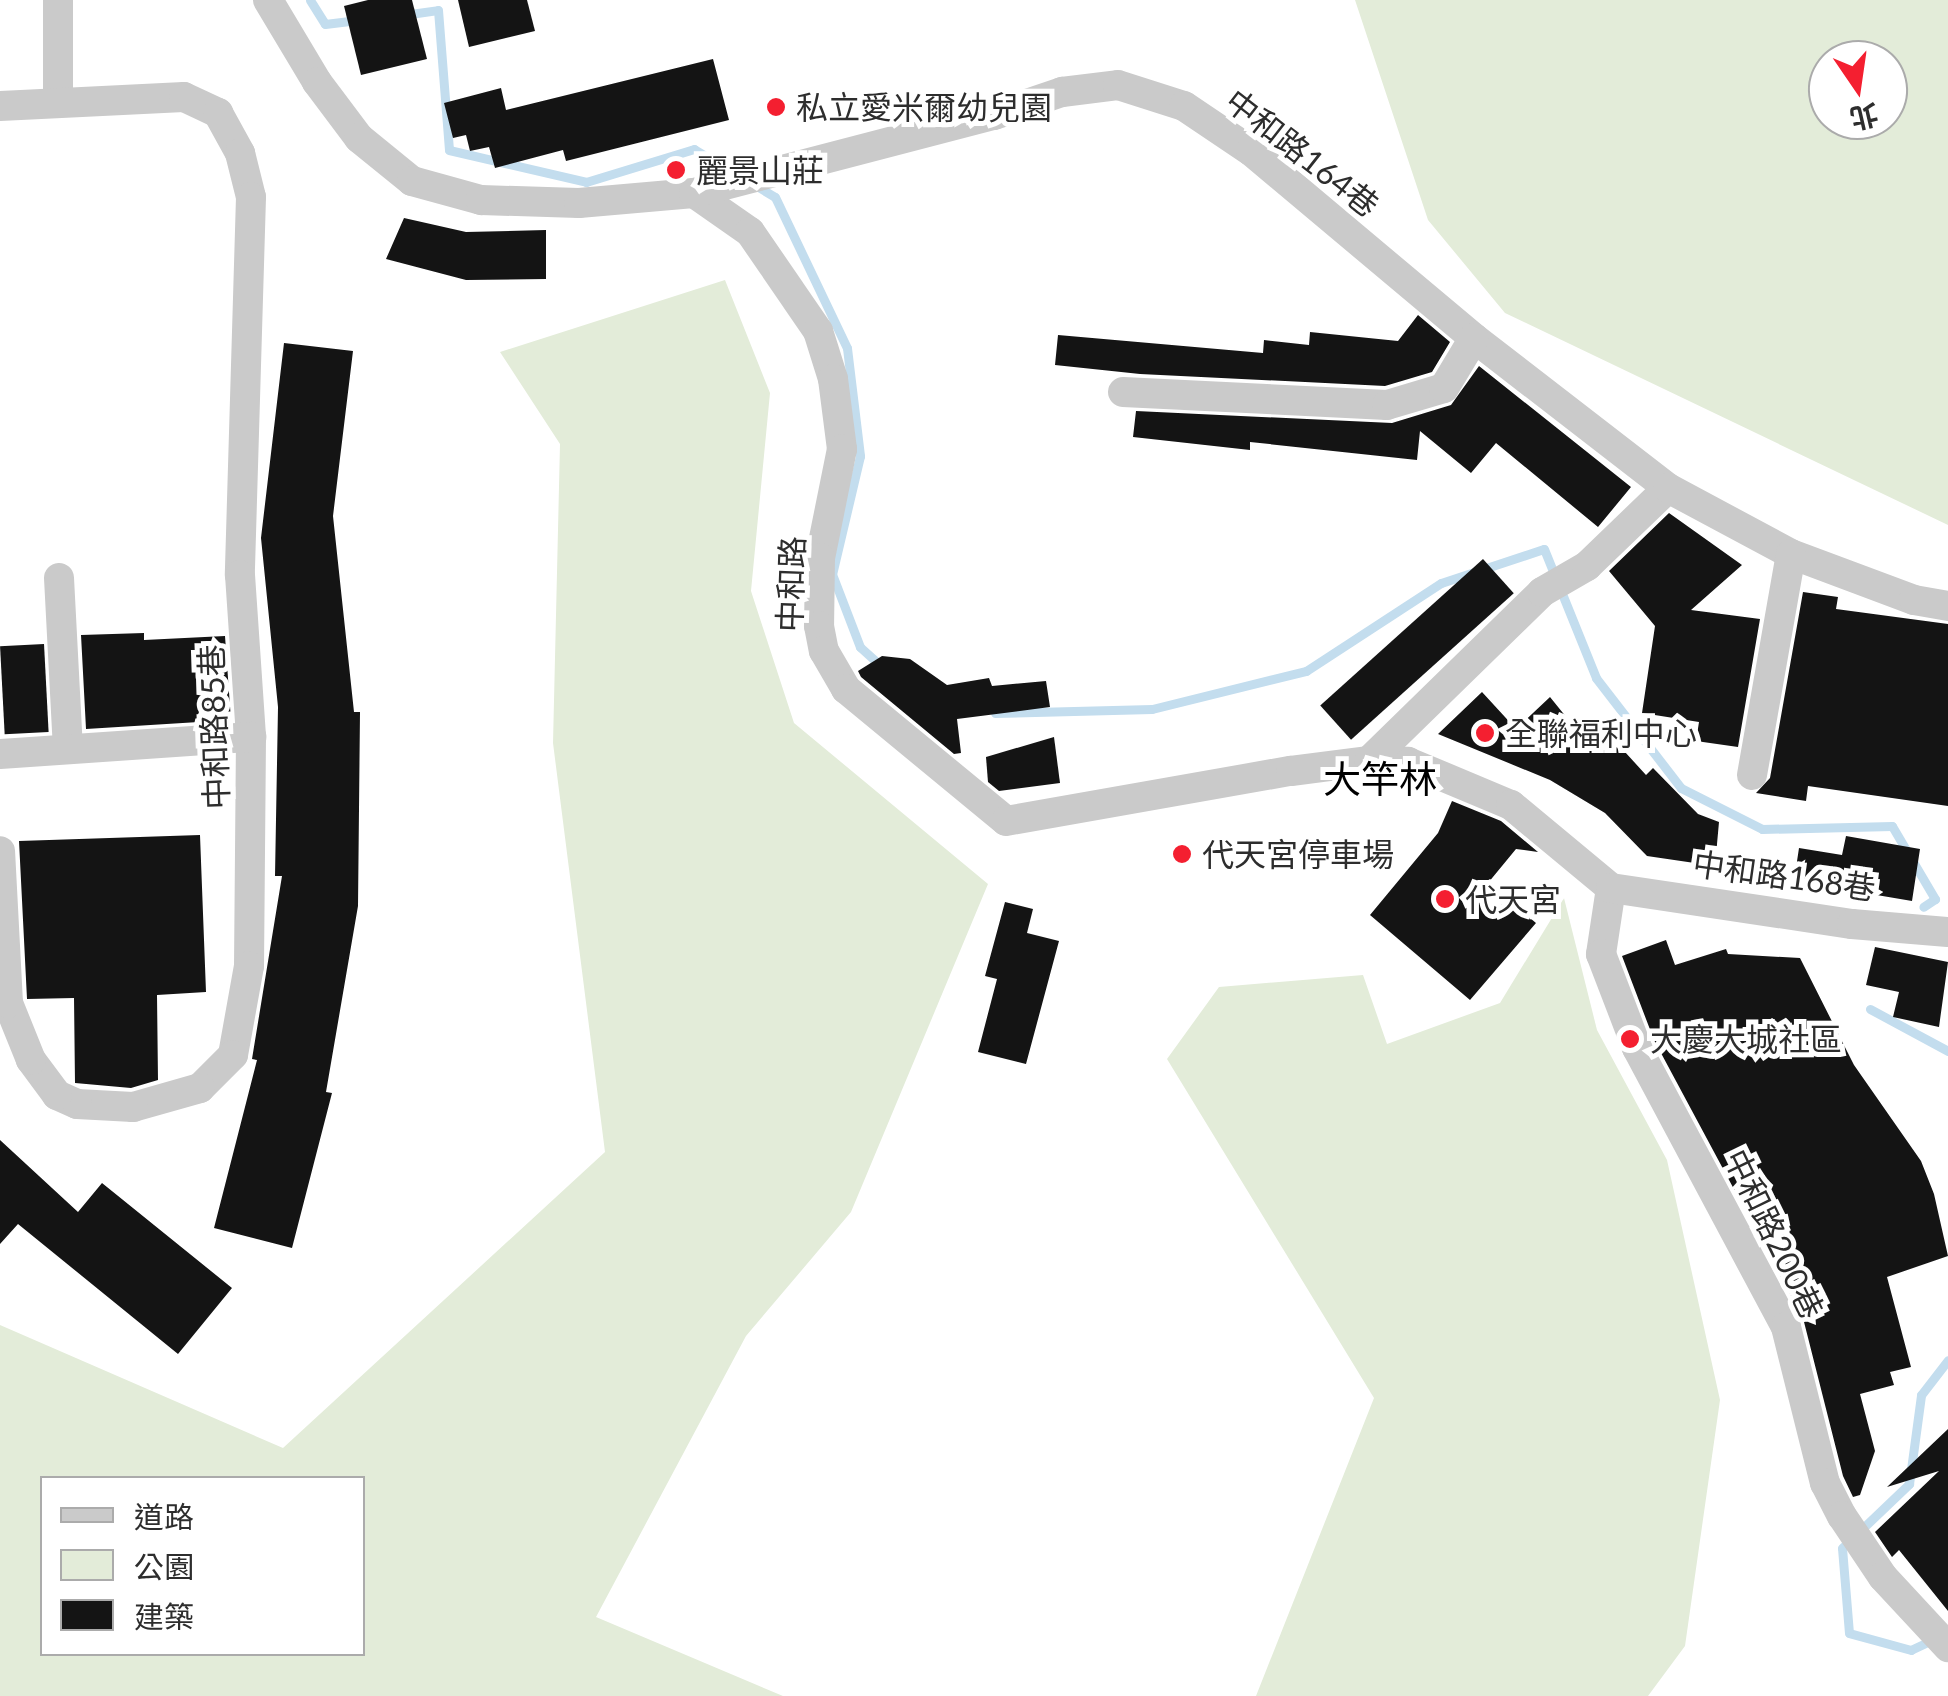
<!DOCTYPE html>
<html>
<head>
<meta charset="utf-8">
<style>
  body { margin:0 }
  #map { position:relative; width:1948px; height:1696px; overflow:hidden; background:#fff; font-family:Lato,"Noto Sans TC",sans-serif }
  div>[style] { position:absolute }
  .green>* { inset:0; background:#e3ecd9 }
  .stream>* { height:9px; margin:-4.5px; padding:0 4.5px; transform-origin:4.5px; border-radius:4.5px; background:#c3ddee }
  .building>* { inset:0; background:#141414; transform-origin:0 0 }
  .minor>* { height:30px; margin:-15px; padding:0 15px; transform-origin:15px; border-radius:15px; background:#cacaca }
  .dots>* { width:28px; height:28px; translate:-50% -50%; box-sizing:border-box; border:5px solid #fff; border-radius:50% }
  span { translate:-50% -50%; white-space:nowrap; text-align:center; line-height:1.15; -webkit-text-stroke:10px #fff; paint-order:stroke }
  .poi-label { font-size:32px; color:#2d2d2d }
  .left { translate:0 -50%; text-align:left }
  .street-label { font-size:32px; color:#2d2d2d }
  .quarter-label { font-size:38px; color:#000 }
  .legend { position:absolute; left:40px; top:1476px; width:325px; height:180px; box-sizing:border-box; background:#fff; border:2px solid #ababab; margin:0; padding:12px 18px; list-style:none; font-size:30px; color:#2d2d2d }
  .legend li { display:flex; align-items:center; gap:20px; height:50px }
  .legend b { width:50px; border:2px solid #ababab }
  .north { position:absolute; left:1808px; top:40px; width:100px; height:100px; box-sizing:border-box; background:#fff; border:2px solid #ababab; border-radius:50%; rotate:167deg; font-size:28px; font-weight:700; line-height:40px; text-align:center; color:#2d2d2d }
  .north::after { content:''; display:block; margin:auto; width:35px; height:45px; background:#f41f30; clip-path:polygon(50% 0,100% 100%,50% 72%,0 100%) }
</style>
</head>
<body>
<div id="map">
  <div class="green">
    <i style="clip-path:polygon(evenodd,1355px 0,1948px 0,1948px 525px,1505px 313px,1428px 220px,1355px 0,1888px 60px,1888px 120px,1828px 120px,1828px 60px,1888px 60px)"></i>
    <i style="clip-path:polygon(evenodd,725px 280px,770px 393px,751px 591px,794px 723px,988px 884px,851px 1212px,746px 1336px,596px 1617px,783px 1696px,0 1696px,0 1325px,283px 1448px,605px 1152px,553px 743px,560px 444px,500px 352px,725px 280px,362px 1478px,362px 1654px,42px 1654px,42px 1478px,362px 1478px)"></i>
    <i style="clip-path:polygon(1564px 898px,1597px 1030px,1667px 1160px,1720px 1400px,1685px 1646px,1648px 1696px,1256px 1696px,1374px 1398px,1167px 1059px,1219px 987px,1363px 975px,1387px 1044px,1500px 1003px)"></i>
  </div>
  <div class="stream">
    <i style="left:310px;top:0;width:28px;rotate:58deg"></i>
    <i style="left:325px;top:24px;width:33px;rotate:-7deg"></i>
    <i style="left:403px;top:15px;width:35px;rotate:-8deg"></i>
    <i style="left:438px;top:10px;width:140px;rotate:85.5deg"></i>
    <i style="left:449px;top:150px;width:141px;rotate:13.1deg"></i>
    <i style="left:586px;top:182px;width:113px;rotate:-17deg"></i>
    <i style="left:694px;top:149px;width:50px;rotate:31.2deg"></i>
    <i style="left:755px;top:185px;width:23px;rotate:31deg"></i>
    <i style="left:775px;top:197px;width:167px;rotate:64.5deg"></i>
    <i style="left:847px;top:348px;width:109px;rotate:83.1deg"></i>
    <i style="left:860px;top:456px;width:121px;rotate:103.3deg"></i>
    <i style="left:832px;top:574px;width:78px;rotate:69deg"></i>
    <i style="left:860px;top:647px;width:30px;rotate:42deg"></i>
    <i style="left:995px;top:713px;width:157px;rotate:-1.5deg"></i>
    <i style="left:1152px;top:709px;width:159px;rotate:-13.9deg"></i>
    <i style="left:1306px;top:671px;width:161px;rotate:-33.1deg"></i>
    <i style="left:1441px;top:583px;width:108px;rotate:-18.3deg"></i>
    <i style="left:1544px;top:549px;width:139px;rotate:68deg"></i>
    <i style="left:1596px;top:678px;width:139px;rotate:52.3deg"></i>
    <i style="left:1681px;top:788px;width:91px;rotate:26.8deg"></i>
    <i style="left:1762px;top:829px;width:130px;rotate:-1.3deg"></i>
    <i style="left:1892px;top:826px;width:85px;rotate:59.5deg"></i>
    <i style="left:1935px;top:899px;width:14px;rotate:146deg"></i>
    <i style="left:1870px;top:1009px;width:89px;rotate:28.3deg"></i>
    <i style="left:1932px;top:1640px;width:23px;rotate:155deg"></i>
    <i style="left:1911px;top:1650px;width:64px;rotate:-164.7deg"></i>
    <i style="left:1849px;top:1633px;width:85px;rotate:-94.7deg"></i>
    <i style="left:1842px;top:1548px;width:93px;rotate:-43.7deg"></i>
    <i style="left:1909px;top:1484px;width:90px;rotate:-82.3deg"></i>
    <i style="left:1921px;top:1395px;width:44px;rotate:-52.4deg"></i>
  </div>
  <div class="building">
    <i style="clip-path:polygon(368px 0,412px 0,427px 59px,361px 75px,344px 6px)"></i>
    <i style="clip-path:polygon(458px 0,527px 0,535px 31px,469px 47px)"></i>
    <i style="clip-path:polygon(713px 59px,729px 120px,566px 161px,563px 150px,495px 168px,489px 147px,470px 151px,466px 135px,453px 138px,444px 103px,501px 88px,506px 110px)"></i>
    <i style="clip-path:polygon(404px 218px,466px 232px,546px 230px,546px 279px,466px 280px,386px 259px)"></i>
    <i style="clip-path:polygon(1418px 315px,1450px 342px,1432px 372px,1385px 386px,1140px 374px,1055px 365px,1058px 335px,1263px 353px,1264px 340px,1309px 345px,1310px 332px,1398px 341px)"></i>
    <i style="clip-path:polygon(284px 343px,353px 351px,333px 516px,354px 712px,360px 712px,358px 906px,326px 1092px,332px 1093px,292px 1248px,214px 1228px,257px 1060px,252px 1059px,282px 876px,275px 876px,278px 707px,261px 538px)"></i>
    <i style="clip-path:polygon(1479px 366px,1631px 487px,1598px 527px,1496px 443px,1471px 473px,1420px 431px,1417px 460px,1250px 442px,1250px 450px,1133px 437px,1136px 411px,1392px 423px,1451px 405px)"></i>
    <i style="clip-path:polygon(1669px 513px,1742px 565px,1691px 610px,1760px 619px,1738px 747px,1696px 741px,1699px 722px,1642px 713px,1655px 626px,1609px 571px)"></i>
    <i style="left:1483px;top:559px;width:46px;height:219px;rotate:48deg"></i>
    <i style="clip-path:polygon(1803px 592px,1838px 597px,1836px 609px,1948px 624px,1948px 806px,1808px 786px,1806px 801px,1756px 793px,1770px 778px)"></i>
    <i style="clip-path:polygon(144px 633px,144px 640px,225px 636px,231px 720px,86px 729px,81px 635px)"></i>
    <i style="left:44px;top:644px;width:88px;height:44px;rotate:87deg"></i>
    <i style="clip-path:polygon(882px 656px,910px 659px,947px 685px,989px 678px,992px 686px,1046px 681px,1050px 707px,957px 719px,961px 753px,954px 754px,861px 677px,858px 671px)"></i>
    <i style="clip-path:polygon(1482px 692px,1516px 729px,1550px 697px,1588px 744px,1604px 729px,1646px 775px,1653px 768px,1698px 814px,1719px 822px,1715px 866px,1647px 856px,1605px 813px,1550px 780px,1438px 734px)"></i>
    <i style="clip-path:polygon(1054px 737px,1060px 783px,999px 791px,988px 782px,986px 757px)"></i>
    <i style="clip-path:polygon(1452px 801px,1501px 821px,1538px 852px,1516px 849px,1488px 883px,1536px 923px,1470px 1000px,1370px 915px,1438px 833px)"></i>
    <i style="clip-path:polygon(200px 835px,206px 992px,157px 995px,158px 1080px,131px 1088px,75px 1083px,74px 998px,27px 999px,19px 841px)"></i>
    <i style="clip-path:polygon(1846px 836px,1920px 849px,1912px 901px,1794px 881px,1799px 848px,1842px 855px)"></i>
    <i style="clip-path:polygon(1005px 902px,1033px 909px,1027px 933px,1059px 941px,1026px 1064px,978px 1052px,997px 979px,985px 976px)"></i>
    <i style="clip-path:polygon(1666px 940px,1675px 965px,1726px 949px,1728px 954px,1800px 958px,1854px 1065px,1921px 1161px,1934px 1194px,1948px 1256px,1887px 1277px,1911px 1367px,1890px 1372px,1894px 1385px,1860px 1394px,1875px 1451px,1860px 1495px,1853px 1497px,1843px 1476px,1803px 1318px,1654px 1040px,1622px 956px)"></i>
    <i style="clip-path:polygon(1875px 947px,1948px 962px,1939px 1027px,1893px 1017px,1899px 992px,1866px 985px)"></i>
    <i style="clip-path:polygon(0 1140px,78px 1212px,102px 1183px,232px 1288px,178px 1354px,18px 1224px,0 1244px)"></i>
    <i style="clip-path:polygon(1948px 1429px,1948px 1611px,1899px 1550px,1892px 1557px,1875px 1532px,1939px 1471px,1887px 1487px)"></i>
  </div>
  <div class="minor">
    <i style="left:58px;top:0;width:103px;rotate:90deg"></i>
    <i style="left:268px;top:0;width:96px;rotate:59.1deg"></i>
    <i style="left:317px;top:82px;width:70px;rotate:53.1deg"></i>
    <i style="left:359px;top:138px;width:68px;rotate:39.1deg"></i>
    <i style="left:412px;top:181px;width:72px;rotate:15.4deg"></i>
    <i style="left:481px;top:200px;width:98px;rotate:1.8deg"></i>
    <i style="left:579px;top:203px;width:115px;rotate:-5deg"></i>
    <i style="left:694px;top:193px;width:68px;rotate:34.9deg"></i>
    <i style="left:750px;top:232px;width:120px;rotate:55.5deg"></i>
    <i style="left:818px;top:331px;width:50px;rotate:72.6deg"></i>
    <i style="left:833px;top:379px;width:71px;rotate:82.7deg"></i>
    <i style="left:842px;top:449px;width:111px;rotate:101.4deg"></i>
    <i style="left:820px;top:558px;width:68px;rotate:90.8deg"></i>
    <i style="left:819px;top:626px;width:25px;rotate:79deg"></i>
    <i style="left:824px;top:651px;width:44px;rotate:59.9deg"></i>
    <i style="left:846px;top:689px;width:207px;rotate:39.5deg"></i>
    <i style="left:1006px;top:821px;width:289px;rotate:-10deg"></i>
    <i style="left:1291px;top:771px;width:79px;rotate:-7.3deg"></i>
    <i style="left:1369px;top:761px;width:39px;rotate:1deg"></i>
    <i style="left:1408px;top:762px;width:112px;rotate:22.7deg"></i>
    <i style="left:1511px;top:805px;width:130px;rotate:39.7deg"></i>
    <i style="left:0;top:106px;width:184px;rotate:-2.8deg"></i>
    <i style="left:184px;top:97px;width:38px;rotate:25deg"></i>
    <i style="left:218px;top:113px;width:46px;rotate:61.2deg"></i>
    <i style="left:240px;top:153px;width:45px;rotate:76deg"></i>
    <i style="left:251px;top:197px;width:378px;rotate:91.7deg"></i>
    <i style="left:240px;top:575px;width:162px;rotate:86.1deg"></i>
    <i style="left:251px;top:737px;width:229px;rotate:90.5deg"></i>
    <i style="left:249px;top:966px;width:90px;rotate:100.2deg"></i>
    <i style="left:233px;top:1055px;width:47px;rotate:135deg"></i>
    <i style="left:200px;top:1088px;width:70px;rotate:164.2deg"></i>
    <i style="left:133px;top:1107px;width:56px;rotate:-176.9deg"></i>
    <i style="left:77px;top:1104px;width:22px;rotate:-156deg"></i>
    <i style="left:57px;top:1095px;width:44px;rotate:-126.6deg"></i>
    <i style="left:31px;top:1060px;width:61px;rotate:-112deg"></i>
    <i style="left:8px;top:1003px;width:152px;rotate:-93deg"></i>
    <i style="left:694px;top:193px;width:310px;rotate:-14.6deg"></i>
    <i style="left:994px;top:115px;width:72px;rotate:-18.7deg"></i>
    <i style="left:1062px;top:92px;width:56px;rotate:-7.1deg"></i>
    <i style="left:1118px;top:85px;width:69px;rotate:17.7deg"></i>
    <i style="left:1184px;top:106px;width:81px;rotate:33.9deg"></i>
    <i style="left:1251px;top:151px;width:291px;rotate:40deg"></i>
    <i style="left:1474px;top:338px;width:245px;rotate:37.7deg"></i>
    <i style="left:1123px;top:392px;width:264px;rotate:2.8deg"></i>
    <i style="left:1387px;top:405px;width:59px;rotate:-16.6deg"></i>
    <i style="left:1444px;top:388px;width:58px;rotate:-59deg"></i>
    <i style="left:59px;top:578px;width:171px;rotate:87deg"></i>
    <i style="left:0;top:754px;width:252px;rotate:-3.9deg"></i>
    <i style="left:1369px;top:761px;width:242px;rotate:-44.3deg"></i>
    <i style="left:1542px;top:592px;width:52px;rotate:-30deg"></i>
    <i style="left:1587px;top:566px;width:112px;rotate:-43.9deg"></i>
    <i style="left:1668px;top:488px;width:140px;rotate:28.2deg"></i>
    <i style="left:1791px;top:554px;width:131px;rotate:20.5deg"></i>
    <i style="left:1914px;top:600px;width:35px;rotate:10deg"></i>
    <i style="left:1752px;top:775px;width:224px;rotate:-80deg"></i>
    <i style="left:1611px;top:888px;width:67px;rotate:98.6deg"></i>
    <i style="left:1601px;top:954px;width:101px;rotate:69deg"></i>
    <i style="left:1637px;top:1048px;width:316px;rotate:61.9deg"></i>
    <i style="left:1786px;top:1327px;width:161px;rotate:76deg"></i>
    <i style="left:1825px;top:1483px;width:37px;rotate:63deg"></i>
    <i style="left:1842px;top:1516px;width:73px;rotate:56.1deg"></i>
    <i style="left:1883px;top:1577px;width:96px;rotate:47.1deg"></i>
    <i style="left:1611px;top:888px;width:244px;rotate:8.5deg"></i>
    <i style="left:1852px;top:924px;width:96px;rotate:4.8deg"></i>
  </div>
  <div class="dots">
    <i style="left:776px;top:107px;background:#f41f30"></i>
    <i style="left:676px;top:170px;background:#f41f30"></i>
    <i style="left:1485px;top:733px;background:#f41f30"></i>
    <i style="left:1182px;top:854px;background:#f41f30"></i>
    <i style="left:1445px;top:899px;background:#f41f30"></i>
    <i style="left:1630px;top:1039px;background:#f41f30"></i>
  </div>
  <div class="poi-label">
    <span class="left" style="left:796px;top:107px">私立愛米爾幼兒園</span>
    <span class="left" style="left:696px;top:170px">麗景山莊</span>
    <span class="left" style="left:1505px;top:733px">全聯福利中心</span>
    <span class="left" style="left:1202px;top:854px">代天宮停車場</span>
    <span class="left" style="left:1465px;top:899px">代天宮</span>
    <span class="left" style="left:1650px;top:1039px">大慶大城社區</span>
  </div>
  <div class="street-label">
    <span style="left:1302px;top:153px;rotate:38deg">中和路164巷</span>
    <span style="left:791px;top:584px;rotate:-88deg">中和路</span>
    <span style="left:214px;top:727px;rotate:-92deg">中和路85巷</span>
    <span style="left:1784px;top:876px;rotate:8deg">中和路168巷</span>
    <span style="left:1774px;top:1234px;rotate:64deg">中和路200巷</span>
  </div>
  <div class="quarter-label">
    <span style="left:1380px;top:779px">大竿林</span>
  </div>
  <ul class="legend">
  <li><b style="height:12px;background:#cacaca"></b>道路</li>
  <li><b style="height:28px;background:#e3ecd9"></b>公園</li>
  <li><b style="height:28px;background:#141414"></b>建築</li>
  </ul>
  <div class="north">北</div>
</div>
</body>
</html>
